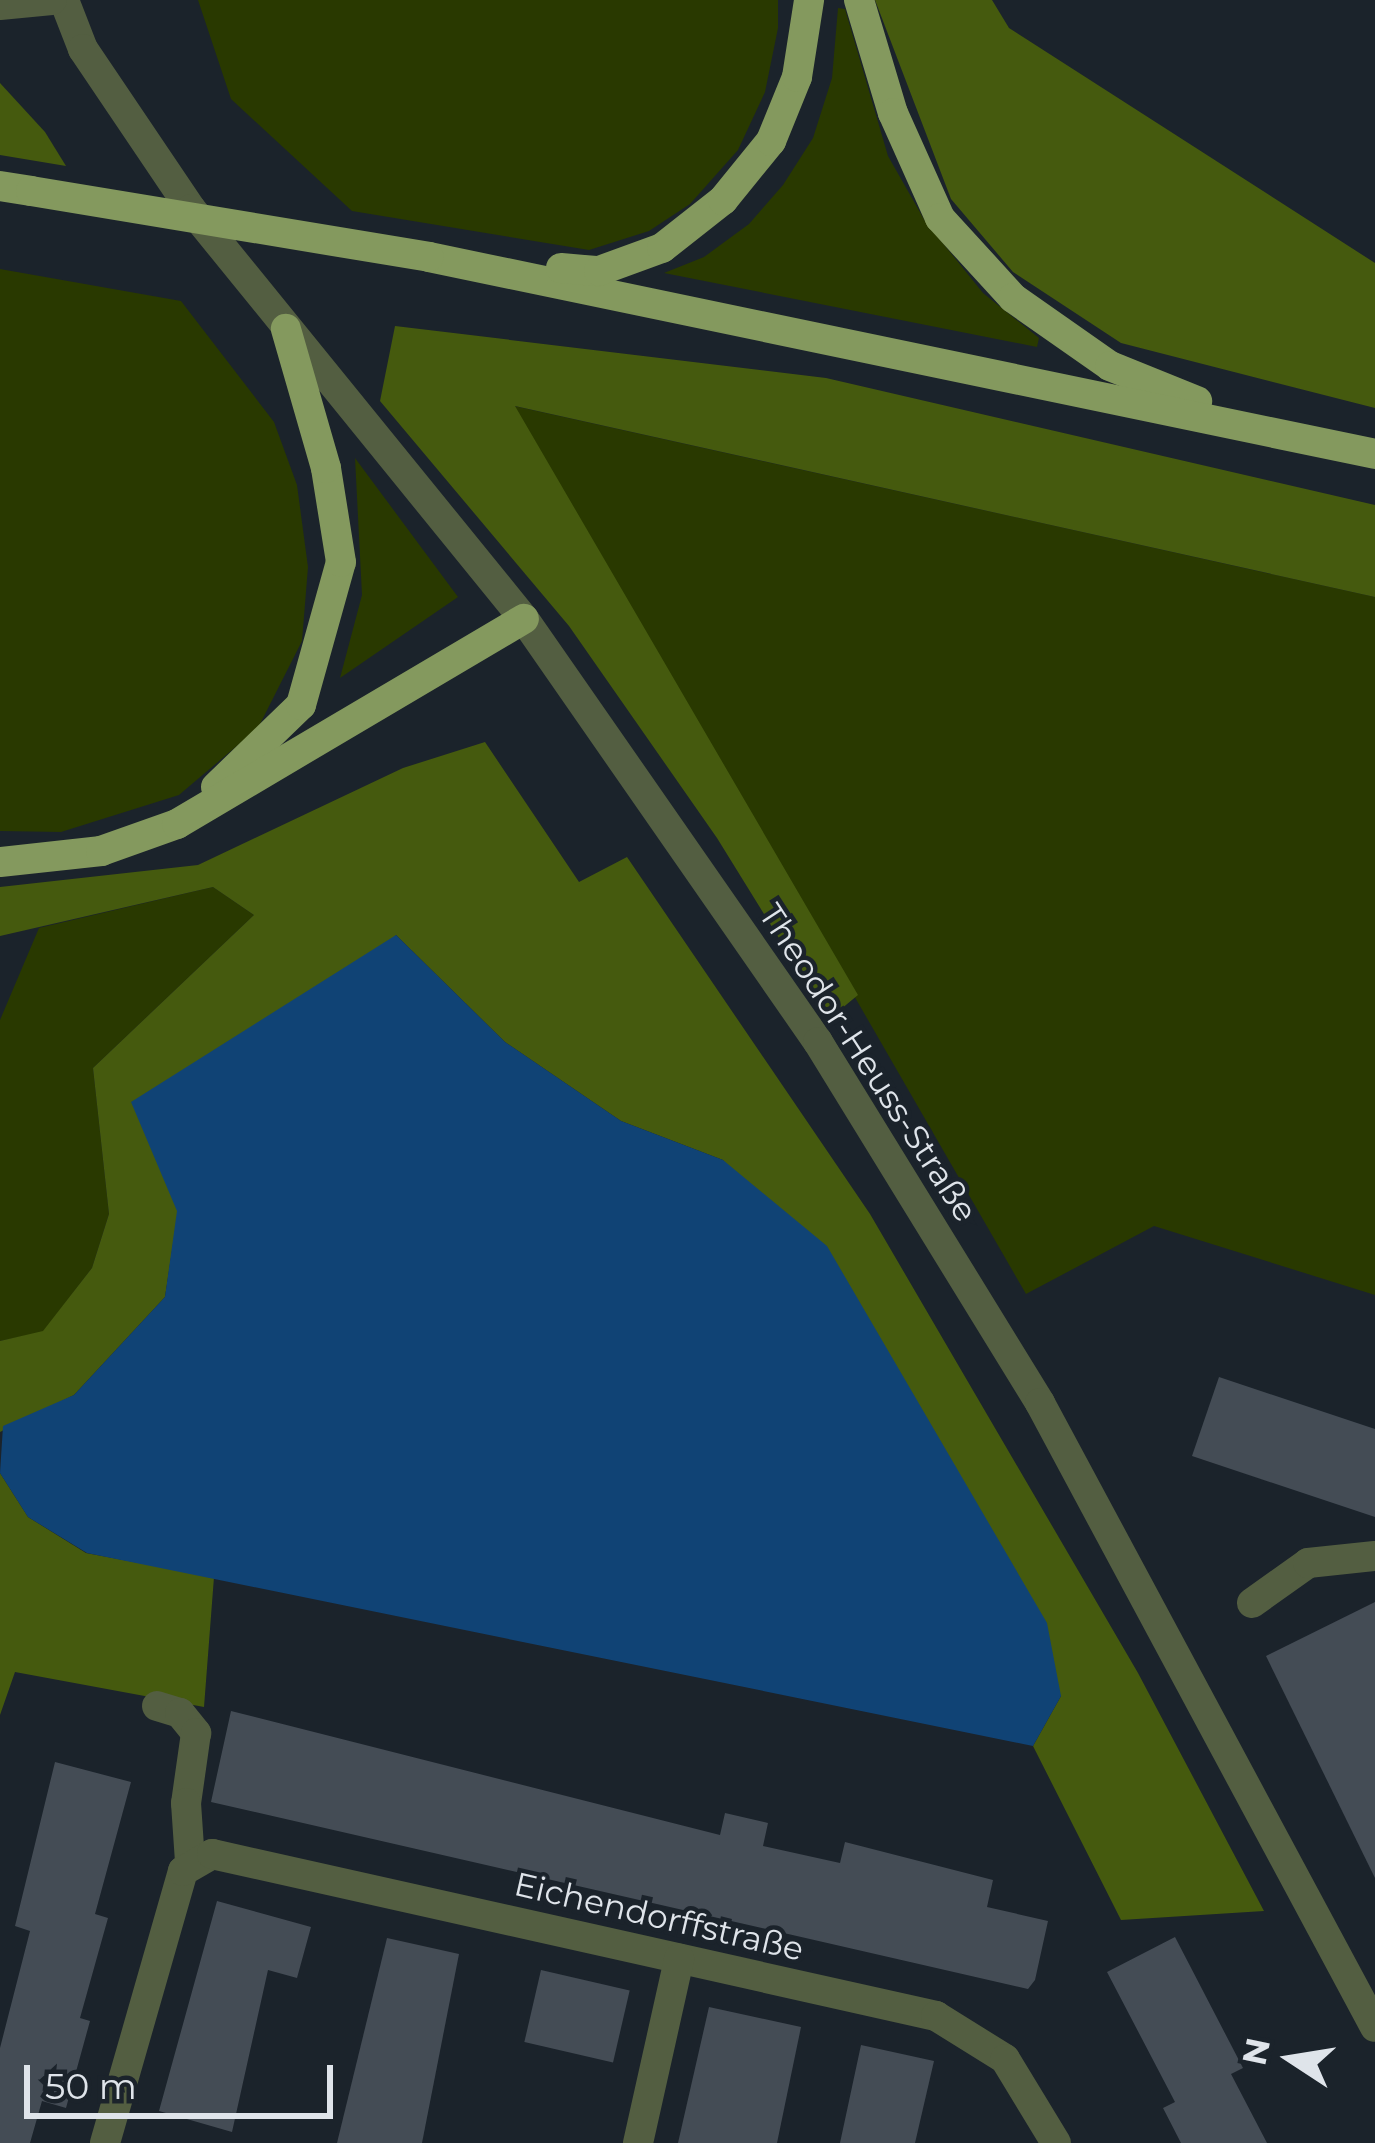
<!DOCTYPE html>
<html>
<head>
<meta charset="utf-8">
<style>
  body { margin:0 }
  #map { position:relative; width:1375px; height:2143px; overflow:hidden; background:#1b232b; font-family:Montserrat,sans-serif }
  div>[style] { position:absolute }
  .green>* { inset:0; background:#293900 }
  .forest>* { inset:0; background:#455a0e }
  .water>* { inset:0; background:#104375 }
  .building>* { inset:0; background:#444c55; transform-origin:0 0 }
  .minor>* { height:30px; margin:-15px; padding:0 15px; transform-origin:15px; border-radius:15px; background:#535e41 }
  .major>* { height:30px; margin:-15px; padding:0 15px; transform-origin:15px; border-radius:15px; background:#84995e }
  .major-bridge>* { height:30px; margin:-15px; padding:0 15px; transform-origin:15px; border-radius:15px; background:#84995e }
  span { translate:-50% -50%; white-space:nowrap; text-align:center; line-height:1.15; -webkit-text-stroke:9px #1b232b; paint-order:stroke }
  .street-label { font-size:33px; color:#dfe4ea }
  .north { position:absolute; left:1231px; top:1999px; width:120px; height:120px; -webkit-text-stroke:9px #1b232b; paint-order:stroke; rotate:282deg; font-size:33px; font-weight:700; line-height:48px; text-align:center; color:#dfe4ea }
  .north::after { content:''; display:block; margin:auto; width:42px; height:54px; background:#dfe4ea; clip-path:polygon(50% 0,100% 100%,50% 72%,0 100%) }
  .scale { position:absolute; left:24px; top:2065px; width:309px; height:54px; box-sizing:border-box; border:6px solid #dfe4ea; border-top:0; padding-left:15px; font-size:36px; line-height:42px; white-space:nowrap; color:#dfe4ea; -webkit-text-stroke:9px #1b232b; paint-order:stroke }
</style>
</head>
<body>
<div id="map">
  <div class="green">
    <i style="clip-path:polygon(198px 0,778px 0,778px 28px,765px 92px,738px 150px,690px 204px,649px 231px,589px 250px,352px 211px,231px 99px)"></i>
    <i style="clip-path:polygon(838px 8px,845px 9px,888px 156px,925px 221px,983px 293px,1039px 338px,1037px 347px,664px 273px,704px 257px,749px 224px,783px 185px,813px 138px,832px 78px)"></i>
    <i style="clip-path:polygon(0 269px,181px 301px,274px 422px,297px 485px,308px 567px,302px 641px,258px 728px,179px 795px,61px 832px,0 831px)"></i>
    <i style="clip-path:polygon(514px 406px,1375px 597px,1375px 1295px,1154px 1226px,1026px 1294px)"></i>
    <i style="clip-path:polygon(355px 458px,458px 597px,340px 678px,362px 595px)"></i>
    <i style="clip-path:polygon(213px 887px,254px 915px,93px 1068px,109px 1214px,92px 1268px,43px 1332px,0 1341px,0 1020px,39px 928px)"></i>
  </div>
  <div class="forest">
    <i style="clip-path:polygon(875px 0,992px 0,1009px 28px,1375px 263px,1375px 408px,1121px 343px,1013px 272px,951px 199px)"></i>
    <i style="clip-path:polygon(0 83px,45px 132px,66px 166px,0 155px)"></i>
    <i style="clip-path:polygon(395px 326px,826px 378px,1375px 505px,1375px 597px,515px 406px,858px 995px,829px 1019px,717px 838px,569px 626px,380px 401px)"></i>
    <i style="clip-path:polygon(485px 742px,579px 882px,627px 857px,870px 1214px,1138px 1673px,1264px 1911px,1121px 1920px,1033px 1746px,1061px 1696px,723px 1160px,621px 1121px,505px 1042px,396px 935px,178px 1211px,165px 1297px,74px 1395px,0 1432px,0 1341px,43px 1331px,92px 1268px,109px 1214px,93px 1068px,254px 915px,213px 887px,0 936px,0 887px,198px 865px,403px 768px)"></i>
    <i style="clip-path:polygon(0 1473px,28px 1517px,86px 1553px,214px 1577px,204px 1707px,15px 1672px,0 1715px)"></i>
  </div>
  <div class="water">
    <i style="clip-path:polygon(396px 935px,505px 1042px,621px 1121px,723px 1160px,827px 1246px,1047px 1623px,1061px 1696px,1033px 1746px,87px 1553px,28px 1517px,0 1473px,3px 1426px,74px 1395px,165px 1297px,177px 1211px,131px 1102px)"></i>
  </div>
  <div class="building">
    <i style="clip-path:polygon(1219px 1377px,1375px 1429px,1375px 1517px,1192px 1456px)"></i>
    <i style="clip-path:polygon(1375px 1602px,1375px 1878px,1266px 1656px)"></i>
    <i style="clip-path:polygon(231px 1711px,720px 1835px,725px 1813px,768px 1823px,763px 1846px,840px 1863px,845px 1842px,993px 1880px,987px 1907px,1048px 1921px,1035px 1980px,1028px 1989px,211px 1802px)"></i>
    <i style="clip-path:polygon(55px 1762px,131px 1782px,95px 1914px,108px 1918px,80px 2018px,90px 2021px,66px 2108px,42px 2101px,30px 2143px,0 2143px,0 2048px,30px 1931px,15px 1926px)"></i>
    <i style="clip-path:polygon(217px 1901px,311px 1927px,297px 1978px,268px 1970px,232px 2132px,159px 2111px)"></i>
    <i style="clip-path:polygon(1175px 1937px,1243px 2068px,1231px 2074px,1267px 2143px,1181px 2143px,1163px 2108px,1175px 2102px,1107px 1972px)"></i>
    <i style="clip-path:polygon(387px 1938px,459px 1954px,422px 2143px,337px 2143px)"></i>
    <i style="left:541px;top:1970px;width:91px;height:74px;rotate:13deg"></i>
    <i style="clip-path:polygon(709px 2007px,801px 2027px,777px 2143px,678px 2143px)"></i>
    <i style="clip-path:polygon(861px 2045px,934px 2061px,915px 2143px,840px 2143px)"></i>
  </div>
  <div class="minor">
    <i style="left:64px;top:0;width:53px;rotate:68.8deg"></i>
    <i style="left:83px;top:49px;width:193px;rotate:56deg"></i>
    <i style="left:191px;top:209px;width:528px;rotate:50.92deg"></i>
    <i style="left:524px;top:619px;width:515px;rotate:55.2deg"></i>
    <i style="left:818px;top:1042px;width:424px;rotate:58.4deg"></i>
    <i style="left:1040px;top:1403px;width:708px;rotate:61.77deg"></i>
    <i style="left:0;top:5px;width:52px;rotate:-5.5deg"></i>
    <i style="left:1252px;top:1603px;width:69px;rotate:-35.5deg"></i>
    <i style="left:1308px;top:1563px;width:67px;rotate:-6deg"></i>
    <i style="left:157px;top:1706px;width:24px;rotate:17deg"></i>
    <i style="left:180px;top:1713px;width:26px;rotate:51deg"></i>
    <i style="left:196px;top:1733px;width:71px;rotate:98.1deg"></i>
    <i style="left:186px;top:1803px;width:59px;rotate:86.1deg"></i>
    <i style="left:105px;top:2143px;width:283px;rotate:-74deg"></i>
    <i style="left:183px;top:1871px;width:34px;rotate:-30deg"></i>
    <i style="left:212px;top:1854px;width:742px;rotate:12.61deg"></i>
    <i style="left:936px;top:2016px;width:81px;rotate:31.9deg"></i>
    <i style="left:1005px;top:2059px;width:98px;rotate:58.7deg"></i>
    <i style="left:638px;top:2143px;width:189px;rotate:-77.4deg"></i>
  </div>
  <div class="major">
    <i style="left:859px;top:0;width:118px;rotate:73.3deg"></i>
    <i style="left:893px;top:113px;width:115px;rotate:65.9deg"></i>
    <i style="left:940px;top:218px;width:108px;rotate:47.6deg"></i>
    <i style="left:1013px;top:298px;width:118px;rotate:35deg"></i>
    <i style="left:1110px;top:366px;width:94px;rotate:21.9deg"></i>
    <i style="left:0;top:186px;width:31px;rotate:9deg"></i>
    <i style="left:429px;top:257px;width:966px;rotate:11.76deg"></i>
    <i style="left:561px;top:268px;width:38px;rotate:5deg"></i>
    <i style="left:599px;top:271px;width:67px;rotate:-20.1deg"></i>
    <i style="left:662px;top:248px;width:78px;rotate:-38.2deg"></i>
    <i style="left:723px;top:200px;width:76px;rotate:-50.9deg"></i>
    <i style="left:771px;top:141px;width:69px;rotate:-67.9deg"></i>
    <i style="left:797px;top:77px;width:78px;rotate:-81.1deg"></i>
    <i style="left:216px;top:787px;width:118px;rotate:-44deg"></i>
    <i style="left:301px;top:705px;width:148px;rotate:-74.4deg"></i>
    <i style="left:341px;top:562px;width:95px;rotate:-99.1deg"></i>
    <i style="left:326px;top:468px;width:145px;rotate:-106.1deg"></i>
    <i style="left:0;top:862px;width:102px;rotate:-6.2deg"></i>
    <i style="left:101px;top:851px;width:81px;rotate:-19.6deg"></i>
    <i style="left:177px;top:824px;width:403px;rotate:-30.6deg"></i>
  </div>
  <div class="major-bridge">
    <i style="left:31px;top:191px;width:403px;rotate:9.4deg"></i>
  </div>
  <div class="street-label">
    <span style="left:868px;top:1063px;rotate:57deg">Theodor-Heuss-Straße</span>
    <span style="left:659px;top:1917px;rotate:13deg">Eichendorffstraße</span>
  </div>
  <div class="north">N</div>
  <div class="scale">50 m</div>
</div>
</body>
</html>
